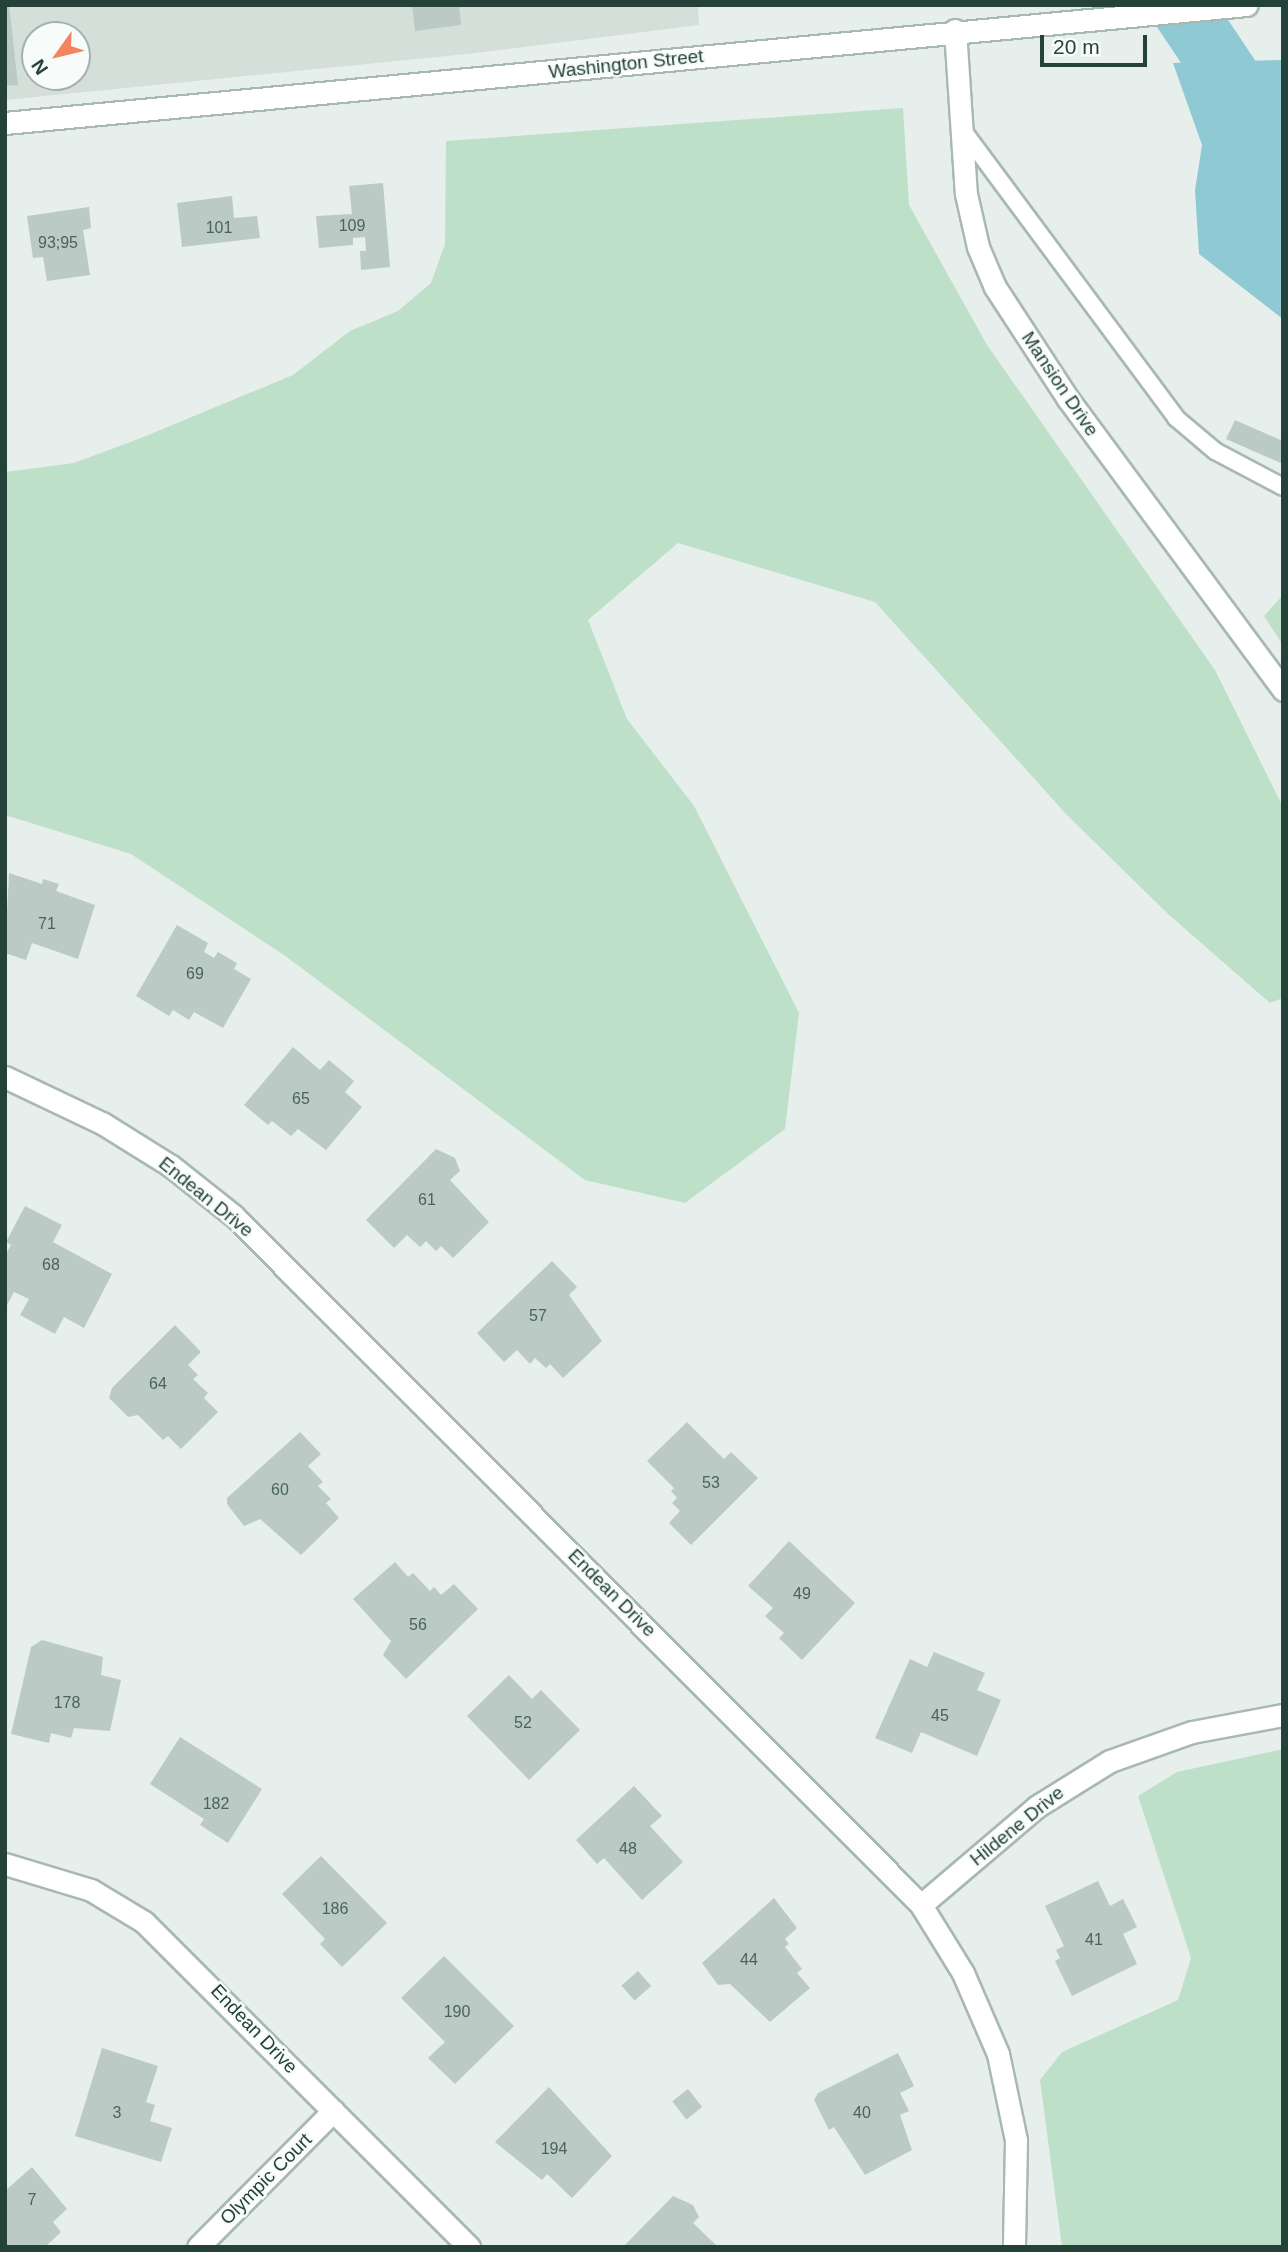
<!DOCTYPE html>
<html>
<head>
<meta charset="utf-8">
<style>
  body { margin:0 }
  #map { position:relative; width:1288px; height:2252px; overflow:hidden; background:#e6efeb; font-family:Arial,sans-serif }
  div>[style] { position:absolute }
  .built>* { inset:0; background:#d4dfda }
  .green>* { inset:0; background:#bfe0c8 }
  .water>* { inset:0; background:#8ec9d4 }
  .river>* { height:63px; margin:-31.5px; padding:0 31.5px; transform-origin:31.5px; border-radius:31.5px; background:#8ec9d4 }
  .building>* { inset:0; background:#bbcac4; transform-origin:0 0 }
  .roads { filter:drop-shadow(2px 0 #a8b8b2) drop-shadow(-2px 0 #a8b8b2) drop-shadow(0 2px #a8b8b2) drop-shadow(0 -2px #a8b8b2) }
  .lane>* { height:16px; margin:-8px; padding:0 8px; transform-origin:8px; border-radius:8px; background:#fff }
  .street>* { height:21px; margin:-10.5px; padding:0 10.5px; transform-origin:10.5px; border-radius:10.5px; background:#fff }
  .secondary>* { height:21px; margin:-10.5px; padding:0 10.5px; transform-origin:10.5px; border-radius:10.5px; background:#fff }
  span { translate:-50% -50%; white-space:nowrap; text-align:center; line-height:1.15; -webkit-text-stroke:5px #f7fbf9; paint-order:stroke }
  .number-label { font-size:16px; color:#4a645c }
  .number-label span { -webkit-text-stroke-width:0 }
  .street-label { font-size:19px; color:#24423a }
  .frame { position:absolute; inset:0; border:7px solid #24423a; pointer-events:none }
  .north { position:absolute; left:21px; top:21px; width:70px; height:70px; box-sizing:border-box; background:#f7fbf9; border:2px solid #a3b1ad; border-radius:50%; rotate:236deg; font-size:19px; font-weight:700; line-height:28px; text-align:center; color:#24423a }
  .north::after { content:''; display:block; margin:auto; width:24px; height:32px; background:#f4845f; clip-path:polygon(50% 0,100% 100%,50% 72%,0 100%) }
  .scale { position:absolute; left:1040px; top:35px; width:107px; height:32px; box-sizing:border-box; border:4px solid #24423a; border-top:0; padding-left:9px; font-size:21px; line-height:24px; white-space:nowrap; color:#24423a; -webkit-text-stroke:5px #f7fbf9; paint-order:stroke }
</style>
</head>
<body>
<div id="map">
  <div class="built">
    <i style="clip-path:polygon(evenodd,5px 5px,698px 5px,699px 25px,467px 54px,5px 100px,5px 5px,35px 35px,77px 35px,77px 77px,35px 77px,35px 35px)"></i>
  </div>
  <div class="green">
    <i style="clip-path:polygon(903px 108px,909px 205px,987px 345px,1215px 670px,1283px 807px,1283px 998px,1270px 1003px,1168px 914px,1067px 815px,875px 602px,678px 543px,588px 620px,627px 719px,694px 806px,799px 1013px,785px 1129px,685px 1203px,585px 1180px,284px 955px,131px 854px,5px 815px,5px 472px,74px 463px,141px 438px,293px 375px,350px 331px,398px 311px,431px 283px,445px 244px,446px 141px)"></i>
    <i style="clip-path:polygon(1283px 595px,1283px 645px,1264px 616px)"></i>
    <i style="clip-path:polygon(1283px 1749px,1283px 2247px,1062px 2247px,1040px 2080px,1062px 2052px,1178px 2000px,1191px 1958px,1138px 1796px,1177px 1772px)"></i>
  </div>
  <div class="water">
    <i style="clip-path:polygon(1283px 60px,1283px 319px,1199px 254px,1195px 190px,1202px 145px,1173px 63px)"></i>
  </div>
  <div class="river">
    <i style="left:1180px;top:5px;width:102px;rotate:56.2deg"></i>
    <i style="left:1237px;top:90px;width:61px;rotate:41deg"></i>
  </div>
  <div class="building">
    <i style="clip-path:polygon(5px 5px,9px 5px,18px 85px,5px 86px)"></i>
    <i style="clip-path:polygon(412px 5px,459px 5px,461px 25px,415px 31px)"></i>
    <i style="clip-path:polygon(383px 183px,390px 267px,361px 270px,360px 251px,366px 251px,365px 237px,353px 238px,353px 245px,319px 248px,316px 216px,352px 214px,349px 186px)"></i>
    <i style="clip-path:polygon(232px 196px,234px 218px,257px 216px,260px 238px,182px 247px,177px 203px)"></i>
    <i style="clip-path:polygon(89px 207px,91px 228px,83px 230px,90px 275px,47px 281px,43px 257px,33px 258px,27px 216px)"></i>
    <i style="clip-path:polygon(1235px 420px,1283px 441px,1283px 464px,1226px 439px)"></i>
    <i style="clip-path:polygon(9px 873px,42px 884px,43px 879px,59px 884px,56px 891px,95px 905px,78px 959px,32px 943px,26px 960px,5px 953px)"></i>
    <i style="clip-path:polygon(177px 925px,208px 943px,204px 952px,214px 958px,218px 952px,237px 963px,234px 969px,251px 979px,223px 1028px,194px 1012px,189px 1020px,173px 1010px,169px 1016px,136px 996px)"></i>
    <i style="clip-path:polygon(293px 1047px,320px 1070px,329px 1060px,354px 1081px,345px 1092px,362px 1107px,326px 1150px,298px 1129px,291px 1136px,272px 1121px,268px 1125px,244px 1105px)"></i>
    <i style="clip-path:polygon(436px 1149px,455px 1158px,460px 1171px,450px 1180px,489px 1222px,453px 1258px,441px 1246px,436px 1251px,426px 1241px,420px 1247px,407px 1235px,394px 1248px,366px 1220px)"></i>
    <i style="clip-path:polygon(25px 1206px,62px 1225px,53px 1242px,112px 1274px,84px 1328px,64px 1317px,55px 1334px,20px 1315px,29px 1299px,14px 1292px,5px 1309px,5px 1256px,11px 1245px,6px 1242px)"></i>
    <i style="clip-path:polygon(552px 1261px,577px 1287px,569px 1295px,602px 1341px,563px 1378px,550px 1364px,546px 1368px,535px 1358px,530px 1364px,517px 1350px,504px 1362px,477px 1333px)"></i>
    <i style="clip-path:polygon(175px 1325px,201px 1352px,188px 1365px,198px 1375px,193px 1379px,208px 1393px,204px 1398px,218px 1412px,181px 1449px,168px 1436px,163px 1440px,138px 1415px,128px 1417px,109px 1398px,112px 1388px)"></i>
    <i style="clip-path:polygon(687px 1422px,724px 1459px,731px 1452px,758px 1478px,691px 1545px,669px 1523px,680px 1511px,672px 1503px,677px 1498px,671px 1491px,674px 1488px,647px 1461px)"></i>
    <i style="clip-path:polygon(300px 1432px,321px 1454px,308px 1466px,323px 1482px,318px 1486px,331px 1499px,326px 1503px,339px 1518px,301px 1555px,260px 1519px,244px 1526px,227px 1504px,227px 1498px)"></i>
    <i style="clip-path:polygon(789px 1541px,855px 1603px,802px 1660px,779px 1638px,784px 1633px,765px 1616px,773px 1608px,748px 1586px)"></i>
    <i style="clip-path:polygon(395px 1562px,408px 1577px,413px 1573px,430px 1591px,434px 1587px,441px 1595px,454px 1584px,478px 1609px,406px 1679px,383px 1655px,391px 1641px,353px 1599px)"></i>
    <i style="clip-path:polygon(42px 1640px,103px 1657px,101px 1675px,121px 1680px,110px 1731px,74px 1728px,71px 1738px,51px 1733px,49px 1743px,11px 1734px,31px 1647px)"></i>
    <i style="clip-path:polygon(934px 1652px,985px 1673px,977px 1690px,1001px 1700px,977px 1756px,921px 1732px,912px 1753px,875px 1738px,910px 1659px,927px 1667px)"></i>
    <i style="clip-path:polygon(509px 1675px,532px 1699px,541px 1690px,580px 1730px,529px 1780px,467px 1716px)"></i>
    <i style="clip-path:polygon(180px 1737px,262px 1789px,228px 1843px,200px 1825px,204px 1819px,150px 1784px)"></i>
    <i style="clip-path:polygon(634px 1786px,662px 1816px,650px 1826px,683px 1862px,642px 1900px,604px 1858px,597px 1864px,576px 1840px)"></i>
    <i style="clip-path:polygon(321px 1856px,387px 1923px,342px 1967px,320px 1944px,325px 1939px,282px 1894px)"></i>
    <i style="clip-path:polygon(1098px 1881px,1110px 1906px,1123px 1899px,1137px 1927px,1123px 1934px,1137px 1964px,1072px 1996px,1055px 1961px,1060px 1958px,1056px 1950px,1064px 1946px,1045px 1906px)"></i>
    <i style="clip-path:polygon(774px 1898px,797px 1928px,785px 1939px,789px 1944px,785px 1947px,802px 1969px,797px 1973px,810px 1988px,770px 2022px,730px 1984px,718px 1985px,702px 1963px)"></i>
    <i style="clip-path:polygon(444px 1956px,514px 2026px,455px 2084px,428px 2058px,445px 2042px,401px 1998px)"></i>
    <i style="left:638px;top:1971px;width:20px;height:22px;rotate:49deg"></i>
    <i style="clip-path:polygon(102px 2048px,158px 2066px,146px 2102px,155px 2105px,150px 2121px,172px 2128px,161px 2162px,75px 2136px)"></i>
    <i style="clip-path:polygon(898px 2053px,914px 2086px,900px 2093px,909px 2111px,900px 2115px,912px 2150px,865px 2175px,834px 2127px,829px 2130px,814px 2100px,818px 2093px)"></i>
    <i style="clip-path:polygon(549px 2087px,612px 2156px,572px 2198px,547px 2174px,542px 2180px,495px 2142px)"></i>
    <i style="left:688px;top:2089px;width:23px;height:20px;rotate:52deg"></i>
    <i style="clip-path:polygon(32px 2167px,67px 2209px,53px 2222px,61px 2232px,45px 2247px,5px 2247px,5px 2191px)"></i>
    <i style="clip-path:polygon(673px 2196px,693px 2205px,699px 2217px,693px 2223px,718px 2247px,623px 2247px)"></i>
  </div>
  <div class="roads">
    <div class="lane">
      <i style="left:961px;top:128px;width:361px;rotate:53.4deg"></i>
      <i style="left:1176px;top:418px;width:51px;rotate:40.2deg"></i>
      <i style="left:1215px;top:451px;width:77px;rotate:27.9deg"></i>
    </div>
    <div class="street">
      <i style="left:955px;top:30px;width:164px;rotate:86.2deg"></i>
      <i style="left:966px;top:194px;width:54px;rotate:77.2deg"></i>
      <i style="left:978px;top:247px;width:43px;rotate:67deg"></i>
      <i style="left:995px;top:287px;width:134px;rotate:56.9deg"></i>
      <i style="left:1068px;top:399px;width:362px;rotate:53.5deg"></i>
      <i style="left:5px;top:1077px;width:107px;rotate:25.4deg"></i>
      <i style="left:102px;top:1123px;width:81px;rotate:31.9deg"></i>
      <i style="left:171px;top:1166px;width:80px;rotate:38.4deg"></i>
      <i style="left:234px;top:1216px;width:973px;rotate:45.08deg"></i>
      <i style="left:921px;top:1905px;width:80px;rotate:58.3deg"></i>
      <i style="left:963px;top:1973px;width:88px;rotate:66.6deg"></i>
      <i style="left:998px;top:2054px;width:88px;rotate:78.2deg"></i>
      <i style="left:1016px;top:2140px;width:107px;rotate:91.1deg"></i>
      <i style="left:5px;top:1864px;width:90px;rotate:16.8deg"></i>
      <i style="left:91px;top:1890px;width:62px;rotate:31.1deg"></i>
      <i style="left:144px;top:1922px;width:460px;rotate:45deg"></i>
      <i style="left:921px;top:1905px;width:151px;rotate:-40.4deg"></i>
      <i style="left:1036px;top:1807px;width:87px;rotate:-31.9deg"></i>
      <i style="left:1110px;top:1761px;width:87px;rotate:-19.5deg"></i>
      <i style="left:1192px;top:1732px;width:93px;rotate:-10.6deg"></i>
      <i style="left:198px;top:2247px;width:192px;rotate:-45.2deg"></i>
    </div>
    <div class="secondary">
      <i style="left:5px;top:123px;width:1247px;rotate:-5.43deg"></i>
    </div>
  </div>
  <div class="number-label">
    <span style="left:352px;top:226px">109</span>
    <span style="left:219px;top:228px">101</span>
    <span style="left:58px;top:243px">93;95</span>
    <span style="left:47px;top:924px">71</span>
    <span style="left:195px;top:974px">69</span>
    <span style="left:301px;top:1099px">65</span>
    <span style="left:427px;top:1200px">61</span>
    <span style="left:51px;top:1265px">68</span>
    <span style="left:538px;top:1316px">57</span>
    <span style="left:158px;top:1384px">64</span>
    <span style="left:711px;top:1483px">53</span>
    <span style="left:280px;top:1490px">60</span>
    <span style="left:802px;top:1594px">49</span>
    <span style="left:418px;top:1625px">56</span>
    <span style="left:67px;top:1703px">178</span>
    <span style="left:940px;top:1716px">45</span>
    <span style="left:523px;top:1723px">52</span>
    <span style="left:216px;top:1804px">182</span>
    <span style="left:628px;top:1849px">48</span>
    <span style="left:335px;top:1909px">186</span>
    <span style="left:1094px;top:1940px">41</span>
    <span style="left:749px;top:1960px">44</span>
    <span style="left:457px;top:2012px">190</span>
    <span style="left:117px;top:2113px">3</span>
    <span style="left:862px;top:2113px">40</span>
    <span style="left:554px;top:2149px">194</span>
    <span style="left:32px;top:2200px">7</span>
  </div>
  <div class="street-label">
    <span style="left:626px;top:64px;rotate:-6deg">Washington Street</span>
    <span style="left:1060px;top:384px;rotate:56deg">Mansion Drive</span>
    <span style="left:206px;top:1197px;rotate:39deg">Endean Drive</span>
    <span style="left:612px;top:1593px;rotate:45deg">Endean Drive</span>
    <span style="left:1017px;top:1826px;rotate:-39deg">Hildene Drive</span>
    <span style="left:254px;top:2029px;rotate:46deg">Endean Drive</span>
    <span style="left:266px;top:2179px;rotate:-45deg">Olympic Court</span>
  </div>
  <div class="frame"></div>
  <div class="north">N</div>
  <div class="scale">20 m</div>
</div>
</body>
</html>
